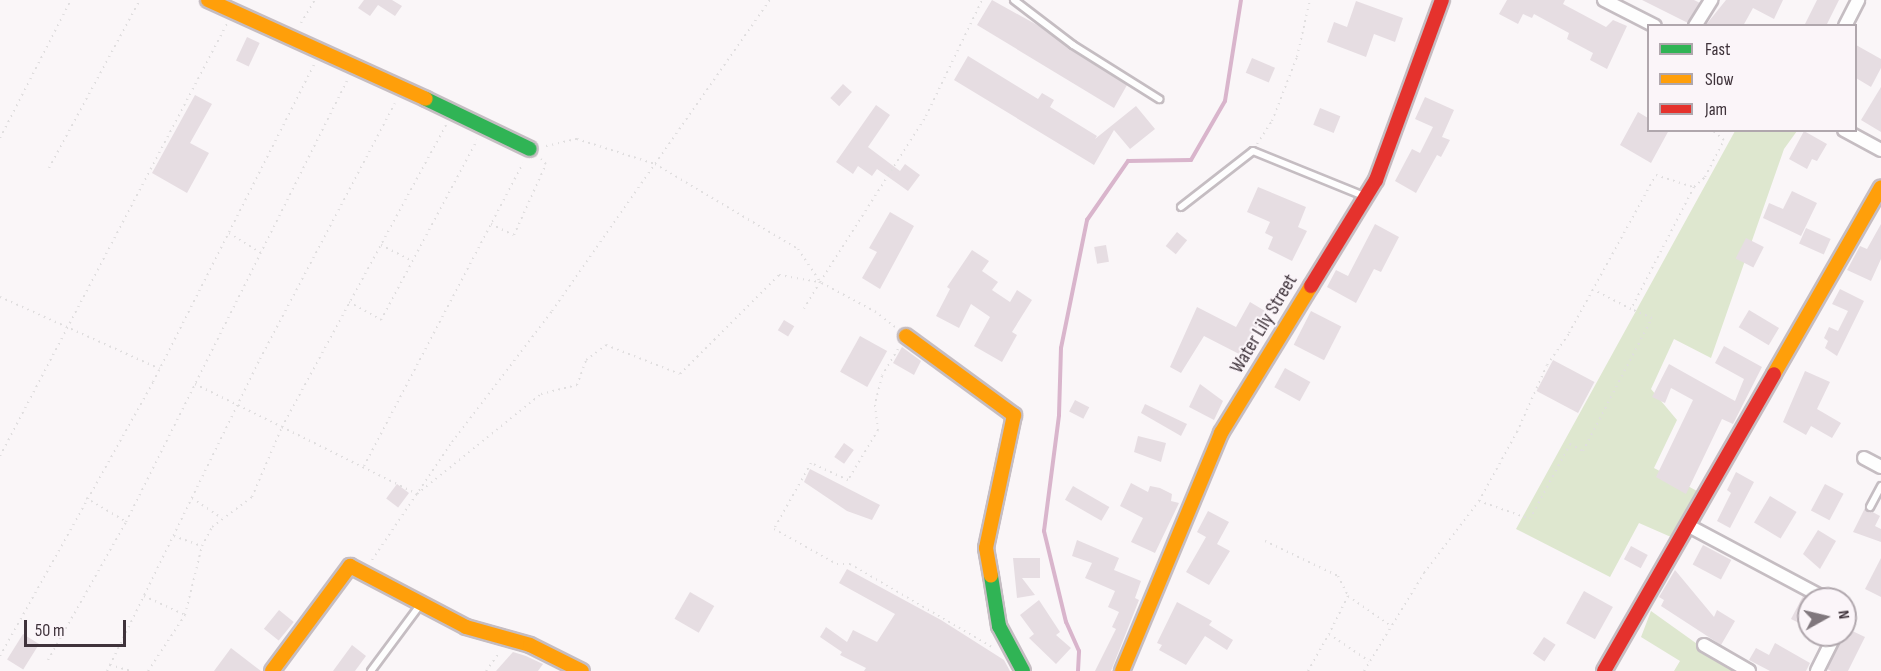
<!DOCTYPE html>
<html>
<head>
<meta charset="utf-8">
<style>
  body { margin:0 }
  #map { position:relative; width:1881px; height:671px; overflow:hidden; background:#faf6f8; font-family:"Sofia Sans Condensed",sans-serif }
  div>[style] { position:absolute }
  .green>* { inset:0; background:#dee7cf }
  .stream>* { height:4px; margin:-2px; padding:0 2px; transform-origin:2px; border-radius:2px; background:#d9b5cc }
  .building>* { inset:0; background:#e6dde2; transform-origin:0 0 }
  .path>* { height:2px; margin-top:-1px; transform-origin:0; background:repeating-linear-gradient(90deg,#e0dedf 0 1.5px,transparent 0 6px) }
  .roads { filter:drop-shadow(2px 0 #c5bdc2) drop-shadow(-2px 0 #c5bdc2) drop-shadow(0 2px #c5bdc2) drop-shadow(0 -2px #c5bdc2) }
  .lane>* { height:6px; margin:-3px; padding:0 3px; transform-origin:3px; border-radius:3px; background:#fefefe }
  .street>* { height:12px; margin:-6px; padding:0 6px; transform-origin:6px; border-radius:6px; background:#fefefe }
  .fast>* { height:14px; margin:-7px; padding:0 7px; transform-origin:7px; border-radius:7px; background:#30b455 }
  .slow>* { height:14px; margin:-7px; padding:0 7px; transform-origin:7px; border-radius:7px; background:#ff9f0a }
  .jam>* { height:14px; margin:-7px; padding:0 7px; transform-origin:7px; border-radius:7px; background:#e5322d }
  span { translate:-50% -50%; white-space:nowrap; text-align:center; line-height:1.15; -webkit-text-stroke:4.5px #fbf5f9; paint-order:stroke }
  .street-label { font-size:20px; color:#3f333b }
  .legend { position:absolute; left:1647px; top:24px; width:210px; height:108px; box-sizing:border-box; background:#fbf5f9; border:2px solid #b0a7ad; margin:0; padding:8px 10px; list-style:none; font-size:18px; color:#3f333b }
  .legend li { display:flex; align-items:center; gap:12px; height:30px }
  .legend b { width:30px; border:2px solid #b0a7ad }
  .north { position:absolute; left:1797px; top:587px; width:60px; height:60px; box-sizing:border-box; background:#fbf5f9; border:2px solid #b0a7ad; border-radius:50%; rotate:82deg; font-size:16px; font-weight:700; line-height:24px; text-align:center; color:#3f333b }
  .north::after { content:''; display:block; margin:auto; width:21px; height:27px; background:#80777d; clip-path:polygon(50% 0,100% 100%,50% 72%,0 100%) }
  .scale { position:absolute; left:24px; top:620px; width:102px; height:27px; box-sizing:border-box; border:3px solid #3f333b; border-top:0; padding-left:8px; font-size:18px; line-height:21px; white-space:nowrap; color:#3f333b; -webkit-text-stroke:4px #fbf5f9; paint-order:stroke }
</style>
</head>
<body>
<div id="map">
  <div class="green">
    <i style="clip-path:polygon(1735px 131px,1797px 131px,1784px 149px,1711px 358px,1674px 339px,1651px 389px,1677px 420px,1654px 468px,1697px 491px,1671px 537px,1639px 523px,1610px 577px,1516px 529px)"></i>
    <i style="clip-path:polygon(1651px 611px,1735px 671px,1674px 671px,1680px 661px,1641px 637px)"></i>
  </div>
  <div class="stream">
    <i style="left:1078px;top:671px;width:20px;rotate:-87deg"></i>
    <i style="left:1079px;top:651px;width:32px;rotate:-114deg"></i>
    <i style="left:1066px;top:622px;width:94px;rotate:-103.6deg"></i>
    <i style="left:1044px;top:531px;width:117px;rotate:-82.6deg"></i>
    <i style="left:1059px;top:415px;width:67px;rotate:-88.3deg"></i>
    <i style="left:1061px;top:348px;width:131px;rotate:-78.5deg"></i>
    <i style="left:1087px;top:220px;width:72px;rotate:-55.2deg"></i>
    <i style="left:1128px;top:161px;width:63px;rotate:-0.9deg"></i>
    <i style="left:1191px;top:160px;width:68px;rotate:-60deg"></i>
    <i style="left:1225px;top:101px;width:102px;rotate:-81deg"></i>
  </div>
  <div class="building">
    <i style="clip-path:polygon(364px 0,392px 0,402px 6px,395px 16px,378px 5px,370px 16px,358px 8px)"></i>
    <i style="clip-path:polygon(992px 0,1039px 26px,1127px 85px,1114px 108px,977px 25px)"></i>
    <i style="clip-path:polygon(1507px 0,1565px 0,1563px 4px,1606px 27px,1613px 20px,1627px 26px,1607px 69px,1590px 60px,1593px 53px,1567px 39px,1569px 33px,1534px 14px,1532px 18px,1523px 14px,1518px 24px,1499px 14px)"></i>
    <i style="clip-path:polygon(1642px 0,1694px 0,1700px 3px,1688px 23px)"></i>
    <i style="clip-path:polygon(1726px 0,1783px 0,1774px 19px,1753px 8px,1743px 26px,1705px 26px)"></i>
    <i style="clip-path:polygon(1817px 0,1839px 0,1826px 26px,1804px 26px)"></i>
    <i style="clip-path:polygon(1356px 1px,1403px 18px,1395px 42px,1374px 34px,1366px 57px,1327px 42px,1334px 22px,1347px 27px)"></i>
    <i style="left:247px;top:37px;width:14px;height:26px;rotate:25deg"></i>
    <i style="clip-path:polygon(1856px 45px,1881px 59px,1881px 68px,1871px 87px,1856px 78px)"></i>
    <i style="clip-path:polygon(968px 56px,1038px 99px,1042px 93px,1054px 100px,1050px 107px,1097px 136px,1095px 139px,1136px 106px,1155px 129px,1130px 149px,1114px 130px,1094px 165px,954px 80px)"></i>
    <i style="left:1252px;top:58px;width:25px;height:16px;rotate:23deg"></i>
    <i style="left:843px;top:84px;width:12px;height:19px;rotate:42deg"></i>
    <i style="clip-path:polygon(1881px 87px,1881px 132px,1861px 120px)"></i>
    <i style="clip-path:polygon(195px 95px,212px 104px,190px 143px,209px 153px,187px 193px,152px 173px)"></i>
    <i style="clip-path:polygon(1425px 97px,1454px 110px,1442px 137px,1450px 140px,1441px 157px,1437px 155px,1416px 193px,1395px 181px,1412px 149px,1420px 153px,1433px 127px,1415px 119px)"></i>
    <i style="clip-path:polygon(876px 105px,890px 115px,868px 147px,900px 171px,905px 164px,920px 175px,908px 191px,877px 169px,872px 176px,858px 166px,853px 174px,836px 162px)"></i>
    <i style="left:1320px;top:108px;width:22px;height:18px;rotate:22deg"></i>
    <i style="clip-path:polygon(1638px 112px,1648px 118px,1648px 130px,1669px 130px,1651px 163px,1620px 145px)"></i>
    <i style="clip-path:polygon(1804px 131px,1827px 144px,1817px 161px,1812px 159px,1807px 169px,1789px 159px)"></i>
    <i style="clip-path:polygon(1258px 187px,1306px 207px,1298px 227px,1307px 231px,1292px 261px,1268px 249px,1273px 237px,1265px 233px,1270px 222px,1247px 212px)"></i>
    <i style="clip-path:polygon(1792px 191px,1817px 203px,1801px 236px,1763px 218px,1769px 203px,1783px 209px)"></i>
    <i style="clip-path:polygon(890px 212px,914px 226px,880px 289px,862px 278px,877px 252px,869px 248px)"></i>
    <i style="clip-path:polygon(1375px 224px,1399px 237px,1381px 272px,1374px 269px,1356px 303px,1327px 287px,1336px 270px,1348px 276px)"></i>
    <i style="clip-path:polygon(1881px 224px,1881px 259px,1871px 281px,1847px 270px,1860px 246px,1867px 249px)"></i>
    <i style="left:1806px;top:228px;width:27px;height:17px;rotate:24deg"></i>
    <i style="left:1177px;top:232px;width:13px;height:18px;rotate:39deg"></i>
    <i style="left:1746px;top:238px;width:20px;height:23px;rotate:27deg"></i>
    <i style="left:1106px;top:245px;width:17px;height:12px;rotate:80deg"></i>
    <i style="clip-path:polygon(972px 250px,989px 261px,982px 271px,998px 282px,992px 290px,1010px 302px,1017px 290px,1032px 300px,1012px 332px,1017px 335px,1002px 362px,974px 346px,990px 317px,971px 304px,959px 328px,936px 316px,950px 289px,947px 287px)"></i>
    <i style="clip-path:polygon(1840px 289px,1864px 301px,1837px 356px,1825px 348px,1828px 341px,1824px 338px,1829px 327px,1838px 331px,1848px 311px,1832px 304px)"></i>
    <i style="clip-path:polygon(1250px 302px,1265px 311px,1243px 356px,1204px 336px,1181px 373px,1170px 367px,1197px 307px,1236px 327px)"></i>
    <i style="left:1749px;top:310px;width:35px;height:20px;rotate:31deg"></i>
    <i style="left:1311px;top:311px;width:34px;height:38px;rotate:27deg"></i>
    <i style="left:784px;top:320px;width:12px;height:12px;rotate:31deg"></i>
    <i style="left:860px;top:336px;width:31px;height:41px;rotate:29deg"></i>
    <i style="clip-path:polygon(1724px 346px,1762px 367px,1733px 424px,1722px 419px,1686px 494px,1656px 477px,1693px 400px,1671px 388px,1665px 403px,1652px 397px,1669px 364px,1735px 401px,1744px 379px,1715px 363px)"></i>
    <i style="clip-path:polygon(902px 347px,921px 361px,914px 375px,893px 363px)"></i>
    <i style="left:1553px;top:360px;width:47px;height:35px;rotate:28deg"></i>
    <i style="left:1285px;top:368px;width:29px;height:22px;rotate:29deg"></i>
    <i style="clip-path:polygon(1805px 371px,1830px 382px,1817px 409px,1841px 423px,1832px 438px,1811px 426px,1806px 435px,1783px 422px)"></i>
    <i style="clip-path:polygon(1200px 384px,1223px 401px,1214px 420px,1189px 407px)"></i>
    <i style="left:1075px;top:400px;width:16px;height:13px;rotate:27deg"></i>
    <i style="clip-path:polygon(1145px 404px,1187px 424px,1181px 436px,1141px 413px)"></i>
    <i style="clip-path:polygon(1138px 436px,1166px 443px,1161px 462px,1134px 452px)"></i>
    <i style="left:844px;top:443px;width:12px;height:17px;rotate:35deg"></i>
    <i style="clip-path:polygon(810px 469px,880px 505px,872px 520px,847px 511px,804px 482px)"></i>
    <i style="clip-path:polygon(1736px 472px,1754px 482px,1730px 528px,1717px 521px,1731px 493px,1727px 490px)"></i>
    <i style="clip-path:polygon(1131px 483px,1148px 492px,1150px 486px,1160px 488px,1172px 494px,1171px 501px,1179px 503px,1155px 553px,1131px 542px,1143px 518px,1120px 506px)"></i>
    <i style="left:397px;top:484px;width:15px;height:18px;rotate:37deg"></i>
    <i style="left:1825px;top:484px;width:21px;height:30px;rotate:28deg"></i>
    <i style="left:1073px;top:486px;width:42px;height:16px;rotate:30deg"></i>
    <i style="left:1770px;top:496px;width:31px;height:31px;rotate:31deg"></i>
    <i style="clip-path:polygon(1865px 508px,1880px 516px,1875px 526px,1881px 529px,1881px 542px,1853px 532px)"></i>
    <i style="clip-path:polygon(1208px 511px,1229px 522px,1217px 544px,1230px 551px,1209px 585px,1186px 572px,1206px 537px,1197px 532px)"></i>
    <i style="clip-path:polygon(1818px 530px,1836px 541px,1820px 569px,1803px 554px)"></i>
    <i style="clip-path:polygon(1077px 540px,1119px 558px,1114px 570px,1141px 581px,1135px 598px,1139px 600px,1111px 671px,1095px 671px,1116px 629px,1112px 627px,1119px 612px,1108px 607px,1115px 591px,1085px 578px,1092px 563px,1072px 556px)"></i>
    <i style="left:1703px;top:545px;width:32px;height:22px;rotate:28deg"></i>
    <i style="left:1631px;top:546px;width:19px;height:15px;rotate:28deg"></i>
    <i style="clip-path:polygon(1013px 558px,1040px 558px,1040px 578px,1022px 578px,1035px 595px,1017px 598px)"></i>
    <i style="clip-path:polygon(1881px 558px,1881px 597px,1865px 589px)"></i>
    <i style="clip-path:polygon(847px 569px,941px 620px,1004px 660px,1010px 671px,864px 671px,866px 668px,840px 655px,842px 652px,820px 637px,826px 627px,847px 642px,853px 630px,877px 642px,895px 614px,839px 583px)"></i>
    <i style="clip-path:polygon(1675px 570px,1714px 617px,1717px 610px,1735px 621px,1721px 645px,1661px 606px,1664px 600px,1659px 597px)"></i>
    <i style="left:1584px;top:591px;width:33px;height:37px;rotate:29deg"></i>
    <i style="left:690px;top:592px;width:28px;height:31px;rotate:30deg"></i>
    <i style="clip-path:polygon(1803px 596px,1809px 599px,1809px 628px,1791px 619px)"></i>
    <i style="clip-path:polygon(1039px 600px,1060px 632px,1056px 635px,1071px 648px,1056px 664px,1029px 638px,1034px 634px,1020px 615px)"></i>
    <i style="clip-path:polygon(1177px 602px,1212px 621px,1209px 625px,1233px 640px,1227px 650px,1205px 636px,1186px 665px,1159px 650px,1162px 645px,1157px 643px)"></i>
    <i style="left:279px;top:610px;width:19px;height:24px;rotate:39deg"></i>
    <i style="clip-path:polygon(1846px 628px,1865px 637px,1848px 671px,1831px 671px,1827px 669px)"></i>
    <i style="left:23px;top:634px;width:19px;height:30px;rotate:32deg"></i>
    <i style="left:1544px;top:637px;width:14px;height:20px;rotate:34deg"></i>
    <i style="clip-path:polygon(1775px 643px,1810px 663px,1806px 671px,1770px 671px,1749px 660px,1756px 648px,1769px 655px)"></i>
    <i style="clip-path:polygon(352px 645px,366px 656px,355px 671px,333px 671px)"></i>
    <i style="clip-path:polygon(231px 648px,261px 671px,214px 671px)"></i>
    <i style="clip-path:polygon(513px 652px,526px 656px,543px 664px,538px 671px,496px 671px)"></i>
  </div>
  <div class="path">
    <i style="left:301px;top:23px;width:27px;rotate:-59deg"></i>
    <i style="left:0;top:138px;width:155px;rotate:-62.8deg"></i>
    <i style="left:1257px;top:144px;width:27px;rotate:-57deg"></i>
    <i style="left:1272px;top:121px;width:69px;rotate:-68.7deg"></i>
    <i style="left:1297px;top:57px;width:58px;rotate:-77.2deg"></i>
    <i style="left:546px;top:146px;width:32px;rotate:-13deg"></i>
    <i style="left:577px;top:139px;width:82px;rotate:17.8deg"></i>
    <i style="left:655px;top:164px;width:166px;rotate:30.7deg"></i>
    <i style="left:798px;top:249px;width:40px;rotate:56deg"></i>
    <i style="left:820px;top:282px;width:31px;rotate:121deg"></i>
    <i style="left:49px;top:168px;width:191px;rotate:-61.6deg"></i>
    <i style="left:1694px;top:187px;width:15px;rotate:-42deg"></i>
    <i style="left:1705px;top:177px;width:42px;rotate:-62.8deg"></i>
    <i style="left:1724px;top:140px;width:16px;rotate:-140deg"></i>
    <i style="left:491px;top:224px;width:25px;rotate:26deg"></i>
    <i style="left:514px;top:235px;width:78px;rotate:-65.7deg"></i>
    <i style="left:546px;top:164px;width:7px;rotate:-135deg"></i>
    <i style="left:229px;top:233px;width:39px;rotate:32deg"></i>
    <i style="left:381px;top:245px;width:35px;rotate:27deg"></i>
    <i style="left:0;top:297px;width:175px;rotate:24.2deg"></i>
    <i style="left:349px;top:302px;width:37px;rotate:29deg"></i>
    <i style="left:381px;top:320px;width:204px;rotate:-61.9deg"></i>
    <i style="left:895px;top:327px;width:24px;rotate:-142deg"></i>
    <i style="left:876px;top:312px;width:64px;rotate:-151.8deg"></i>
    <i style="left:820px;top:282px;width:197px;rotate:-57.4deg"></i>
    <i style="left:926px;top:116px;width:129px;rotate:-64.2deg"></i>
    <i style="left:898px;top:349px;width:31px;rotate:121deg"></i>
    <i style="left:882px;top:376px;width:30px;rotate:104deg"></i>
    <i style="left:875px;top:405px;width:25px;rotate:83deg"></i>
    <i style="left:878px;top:430px;width:58px;rotate:121deg"></i>
    <i style="left:848px;top:480px;width:41px;rotate:-155.3deg"></i>
    <i style="left:811px;top:463px;width:76px;rotate:119.3deg"></i>
    <i style="left:774px;top:529px;width:72px;rotate:29.1deg"></i>
    <i style="left:837px;top:564px;width:13px"></i>
    <i style="left:850px;top:564px;width:164px;rotate:30.3deg"></i>
    <i style="left:195px;top:384px;width:97px;rotate:26.3deg"></i>
    <i style="left:282px;top:427px;width:344px;rotate:-61.5deg"></i>
    <i style="left:0;top:456px;width:488px;rotate:-62.3deg"></i>
    <i style="left:364px;top:466px;width:342px;rotate:-62.3deg"></i>
    <i style="left:86px;top:498px;width:45px;rotate:30.5deg"></i>
    <i style="left:192px;top:498px;width:36px;rotate:34deg"></i>
    <i style="left:1479px;top:501px;width:54px;rotate:19.4deg"></i>
    <i style="left:1530px;top:519px;width:85px;rotate:-61.9deg"></i>
    <i style="left:1570px;top:444px;width:15px;rotate:28deg"></i>
    <i style="left:1583px;top:451px;width:150px;rotate:-62.6deg"></i>
    <i style="left:1652px;top:318px;width:23px;rotate:-157deg"></i>
    <i style="left:174px;top:536px;width:30px;rotate:20deg"></i>
    <i style="left:1265px;top:541px;width:81px;rotate:25.6deg"></i>
    <i style="left:1338px;top:576px;width:22px;rotate:63deg"></i>
    <i style="left:1348px;top:596px;width:52px;rotate:34.9deg"></i>
    <i style="left:372px;top:560px;width:143px;rotate:-55.9deg"></i>
    <i style="left:452px;top:442px;width:165px;rotate:-52.6deg"></i>
    <i style="left:552px;top:311px;width:380px;rotate:-55deg"></i>
    <i style="left:144px;top:596px;width:45px;rotate:24.9deg"></i>
    <i style="left:1348px;top:596px;width:42px;rotate:116.6deg"></i>
    <i style="left:1329px;top:634px;width:48px;rotate:34deg"></i>
    <i style="left:0;top:656px;width:314px;rotate:-60.8deg"></i>
    <i style="left:153px;top:382px;width:358px;rotate:-63.1deg"></i>
    <i style="left:48px;top:660px;width:159px;rotate:-60.5deg"></i>
    <i style="left:126px;top:522px;width:496px;rotate:-63.4deg"></i>
    <i style="left:110px;top:665px;width:341px;rotate:-63.9deg"></i>
    <i style="left:260px;top:359px;width:289px;rotate:-62.2deg"></i>
    <i style="left:107px;top:671px;width:7px;rotate:-63deg"></i>
    <i style="left:110px;top:665px;width:22px;rotate:16deg"></i>
    <i style="left:148px;top:671px;width:67px;rotate:-56.5deg"></i>
    <i style="left:185px;top:615px;width:71px;rotate:-76.2deg"></i>
    <i style="left:202px;top:546px;width:21px;rotate:-62deg"></i>
    <i style="left:212px;top:527px;width:50px;rotate:-36.9deg"></i>
    <i style="left:252px;top:497px;width:76px;rotate:-66.8deg"></i>
    <i style="left:282px;top:427px;width:151px;rotate:26.4deg"></i>
    <i style="left:417px;top:494px;width:159px;rotate:-38.9deg"></i>
    <i style="left:541px;top:394px;width:37px;rotate:-14deg"></i>
    <i style="left:577px;top:385px;width:27px;rotate:-70deg"></i>
    <i style="left:586px;top:360px;width:25px;rotate:-37deg"></i>
    <i style="left:606px;top:345px;width:79px;rotate:21.4deg"></i>
    <i style="left:680px;top:374px;width:140px;rotate:-45deg"></i>
    <i style="left:779px;top:275px;width:41px;rotate:9.9deg"></i>
    <i style="left:486px;top:671px;width:22px;rotate:-54deg"></i>
    <i style="left:1308px;top:671px;width:43px;rotate:-60.4deg"></i>
    <i style="left:1364px;top:671px;width:115px;rotate:-58.5deg"></i>
    <i style="left:1424px;top:573px;width:91px;rotate:-52.6deg"></i>
    <i style="left:1479px;top:501px;width:79px;rotate:-61.2deg"></i>
    <i style="left:1517px;top:432px;width:73px;rotate:-65.9deg"></i>
    <i style="left:1547px;top:365px;width:39px;rotate:-55deg"></i>
    <i style="left:1569px;top:333px;width:180px;rotate:-61.2deg"></i>
    <i style="left:1656px;top:175px;width:40px;rotate:18deg"></i>
    <i style="left:1694px;top:187px;width:137px;rotate:117.3deg"></i>
    <i style="left:1631px;top:309px;width:42px;rotate:-152.8deg"></i>
  </div>
  <div class="roads">
    <div class="lane">
      <i style="left:1014px;top:0;width:74px;rotate:37.3deg"></i>
      <i style="left:1073px;top:45px;width:102px;rotate:32.1deg"></i>
      <i style="left:1181px;top:207px;width:91px;rotate:-37.9deg"></i>
      <i style="left:1253px;top:151px;width:120px;rotate:22.1deg"></i>
      <i style="left:1870px;top:507px;width:24px;rotate:-62deg"></i>
      <i style="left:371px;top:671px;width:82px;rotate:-53.4deg"></i>
    </div>
    <div class="street">
      <i style="left:1604px;top:0;width:57px;rotate:27deg"></i>
      <i style="left:1695px;top:26px;width:31px;rotate:-58deg"></i>
      <i style="left:1845px;top:26px;width:29px;rotate:-63deg"></i>
      <i style="left:1844px;top:130px;width:42px;rotate:28.4deg"></i>
      <i style="left:1864px;top:458px;width:19px;rotate:28deg"></i>
      <i style="left:1687px;top:525px;width:157px;rotate:28deg"></i>
      <i style="left:1704px;top:645px;width:52px;rotate:30deg"></i>
      <i style="left:1817px;top:671px;width:40px;rotate:-63.4deg"></i>
    </div>
    <div class="fast">
      <i style="left:426px;top:99px;width:115px;rotate:25.7deg"></i>
      <i style="left:991px;top:576px;width:51px;rotate:80.9deg"></i>
      <i style="left:999px;top:626px;width:51px;rotate:61.9deg"></i>
    </div>
    <div class="slow">
      <i style="left:208px;top:0;width:239px;rotate:24.4deg"></i>
      <i style="left:906px;top:336px;width:134px;rotate:36.2deg"></i>
      <i style="left:1014px;top:415px;width:136px;rotate:101.9deg"></i>
      <i style="left:986px;top:548px;width:28px;rotate:80deg"></i>
      <i style="left:1774px;top:374px;width:215px;rotate:-60.2deg"></i>
      <i style="left:272px;top:671px;width:131px;rotate:-53.4deg"></i>
      <i style="left:350px;top:566px;width:131px;rotate:27.7deg"></i>
      <i style="left:466px;top:627px;width:66px;rotate:15.7deg"></i>
      <i style="left:530px;top:645px;width:58px;rotate:26.6deg"></i>
      <i style="left:1122px;top:671px;width:258px;rotate:-67.4deg"></i>
      <i style="left:1221px;top:433px;width:172px;rotate:-58.5deg"></i>
    </div>
    <div class="jam">
      <i style="left:1311px;top:286px;width:124px;rotate:-58.5deg"></i>
      <i style="left:1376px;top:180px;width:192px;rotate:-69.9deg"></i>
      <i style="left:1604px;top:671px;width:342px;rotate:-60.2deg"></i>
    </div>
  </div>
  <div class="street-label">
    <span style="left:1264px;top:324px;rotate:-59deg">Water Lily Street</span>
  </div>
  <ul class="legend">
  <li><b style="height:8px;background:#30b455"></b>Fast</li>
  <li><b style="height:8px;background:#ff9f0a"></b>Slow</li>
  <li><b style="height:8px;background:#e5322d"></b>Jam</li>
  </ul>
  <div class="north">N</div>
  <div class="scale">50 m</div>
</div>
</body>
</html>
